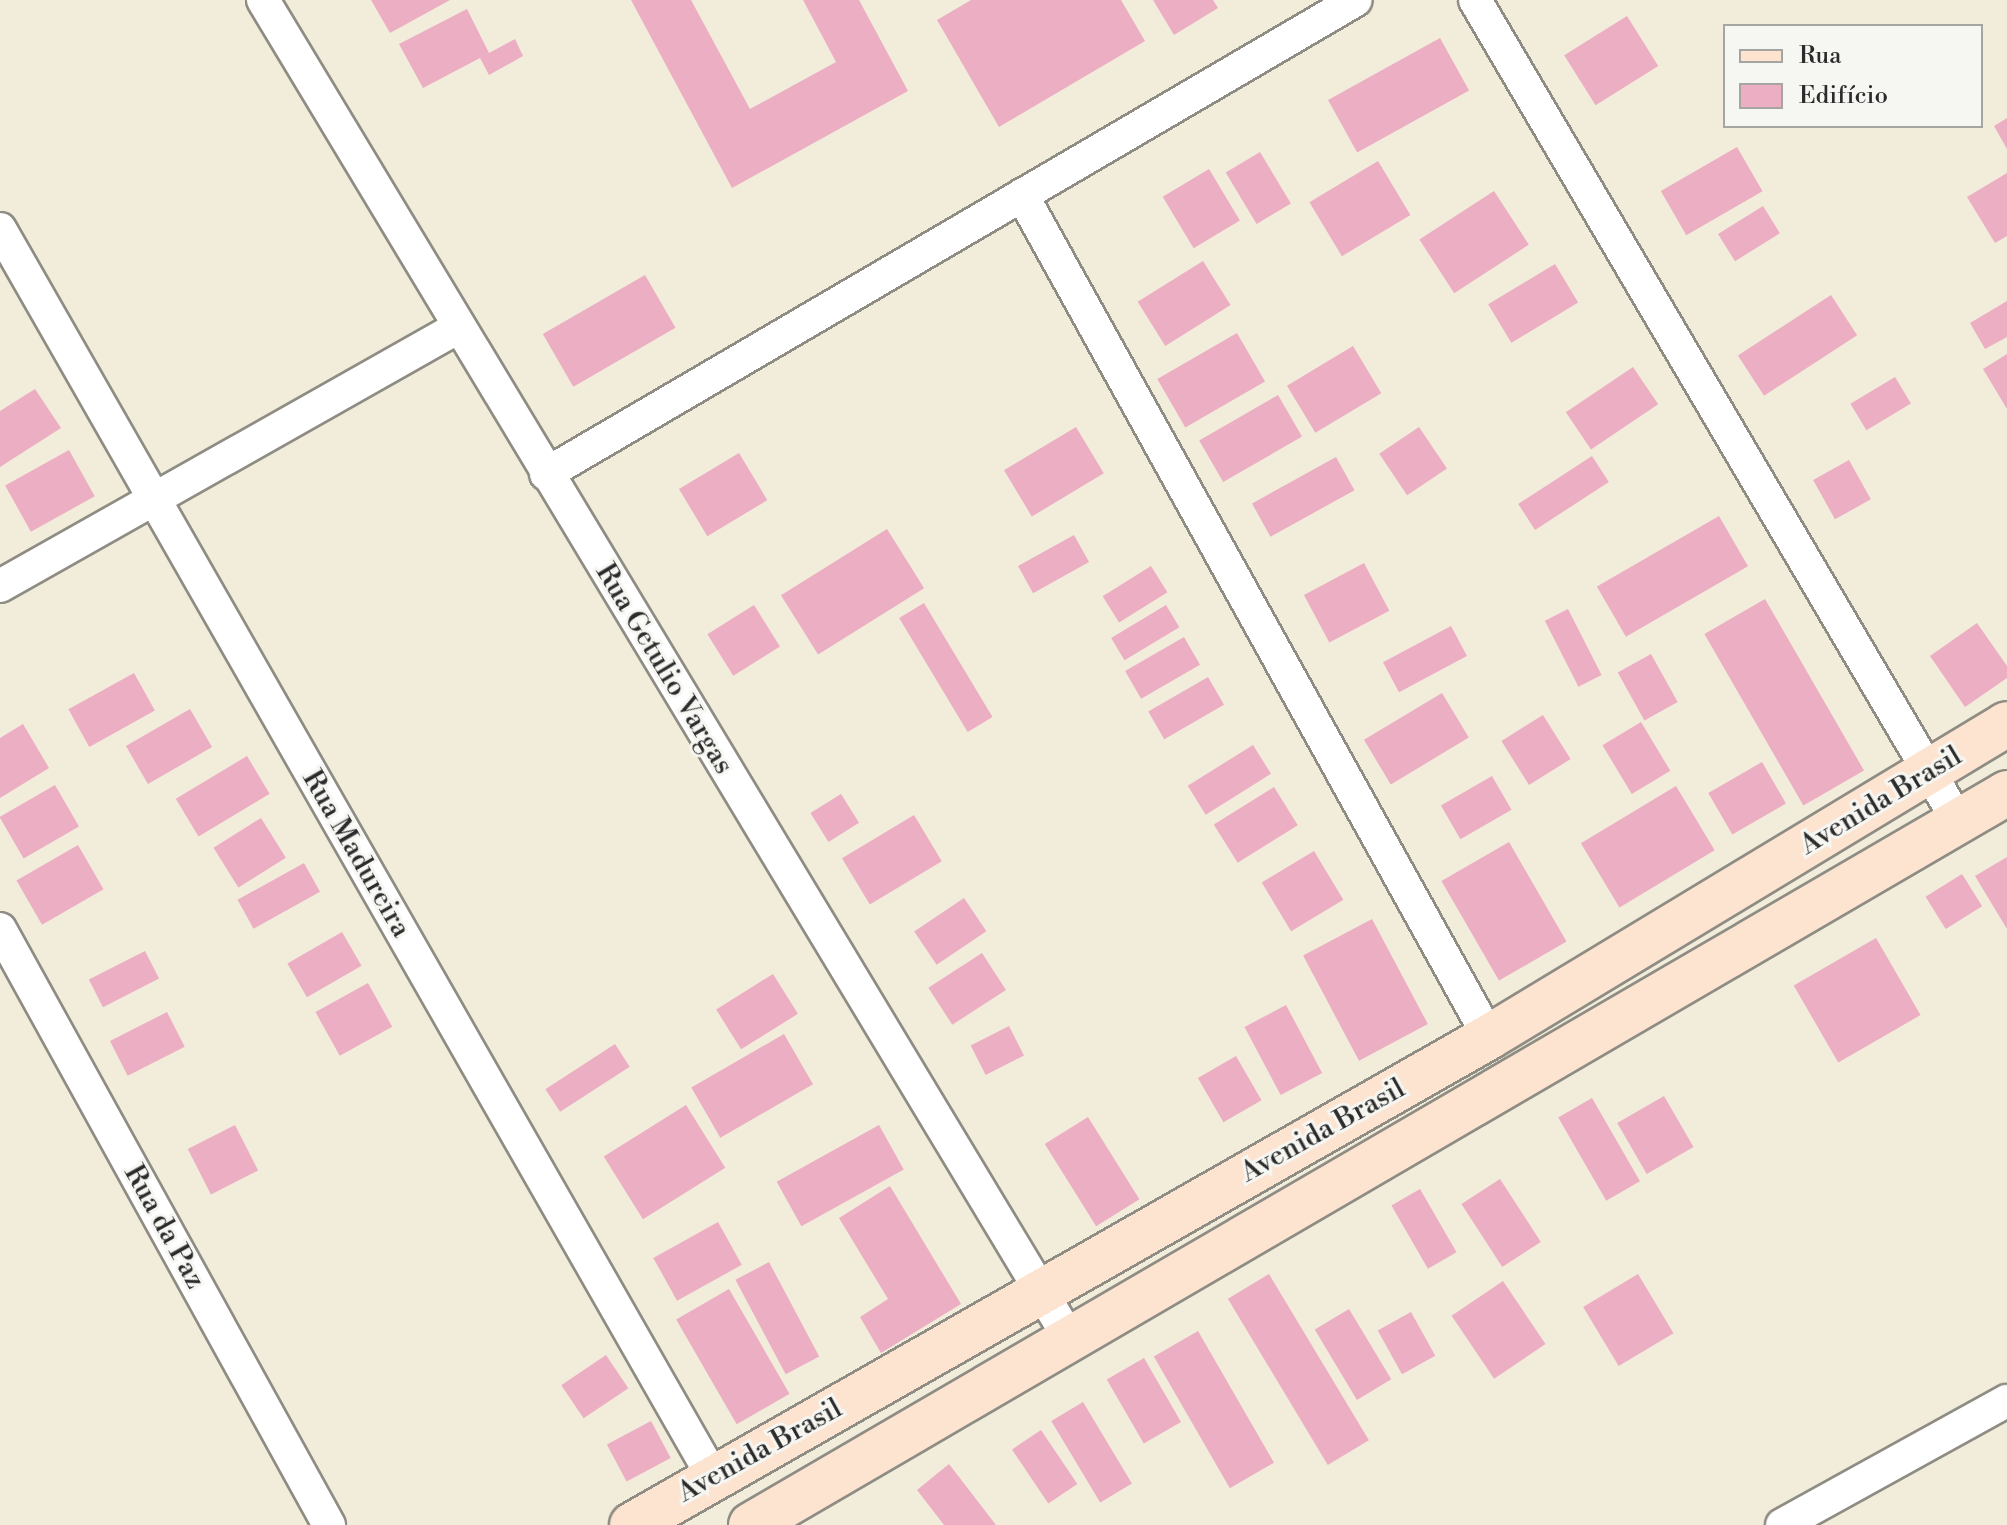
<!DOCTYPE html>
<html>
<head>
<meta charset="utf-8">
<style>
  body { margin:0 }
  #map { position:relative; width:2007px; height:1525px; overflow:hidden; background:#f2ecdb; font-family:"Libre Bodoni",serif }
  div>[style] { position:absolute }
  .building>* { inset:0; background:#ecaec3; transform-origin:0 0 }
  .roads { filter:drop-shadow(2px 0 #8e8c83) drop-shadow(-2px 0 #8e8c83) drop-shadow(0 2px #8e8c83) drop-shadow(0 -2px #8e8c83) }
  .street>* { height:32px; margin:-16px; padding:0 16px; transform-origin:16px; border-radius:16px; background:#fff }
  .secondary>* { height:44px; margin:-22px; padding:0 22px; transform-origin:22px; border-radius:22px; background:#fde4d1 }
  span { translate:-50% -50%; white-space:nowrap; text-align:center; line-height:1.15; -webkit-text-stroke:6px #f6f6f2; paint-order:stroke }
  .street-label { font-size:28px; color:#2b2b2b }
  .legend { position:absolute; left:1723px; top:24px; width:260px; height:104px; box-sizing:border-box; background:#f6f6f2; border:2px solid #a5a5a2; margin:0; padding:10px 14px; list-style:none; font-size:24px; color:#2b2b2b }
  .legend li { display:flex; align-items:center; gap:16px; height:40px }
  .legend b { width:40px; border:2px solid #a5a5a2 }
</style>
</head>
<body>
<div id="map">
  <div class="building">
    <i style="clip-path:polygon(371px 0,450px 0,390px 33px)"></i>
    <i style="clip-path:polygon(631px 0,691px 0,750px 109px,836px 62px,803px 0,859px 0,908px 91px,732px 188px)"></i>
    <i style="clip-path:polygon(971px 0,1121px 0,1145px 41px,999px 127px,937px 20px)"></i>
    <i style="clip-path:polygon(1153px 0,1213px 0,1218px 8px,1174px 35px)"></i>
    <i style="clip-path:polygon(467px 9px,489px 53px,515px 39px,523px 56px,489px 75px,480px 58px,423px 88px,399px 44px)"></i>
    <i style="left:1627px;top:16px;width:59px;height:74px;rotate:58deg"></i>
    <i style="left:1440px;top:38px;width:60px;height:128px;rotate:61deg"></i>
    <i style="clip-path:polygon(2007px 118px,2007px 149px,1994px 126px)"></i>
    <i style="left:1737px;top:147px;width:51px;height:88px;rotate:60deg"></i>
    <i style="left:1260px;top:152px;width:60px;height:40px;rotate:59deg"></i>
    <i style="left:1378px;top:161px;width:63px;height:80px;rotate:59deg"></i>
    <i style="left:1209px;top:169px;width:60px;height:54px;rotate:59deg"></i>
    <i style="clip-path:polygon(2007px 173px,2007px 236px,1995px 243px,1967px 197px)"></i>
    <i style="left:1494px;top:191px;width:64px;height:89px;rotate:57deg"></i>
    <i style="left:1763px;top:206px;width:32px;height:53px;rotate:58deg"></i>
    <i style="left:1203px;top:261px;width:52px;height:77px;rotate:58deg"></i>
    <i style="left:1555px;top:264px;width:45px;height:78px;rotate:59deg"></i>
    <i style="left:645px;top:275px;width:61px;height:118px;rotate:60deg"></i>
    <i style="left:1831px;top:295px;width:48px;height:111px;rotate:57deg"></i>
    <i style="clip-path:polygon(2007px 301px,2007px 337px,1985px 349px,1970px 323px)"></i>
    <i style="left:1237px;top:333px;width:56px;height:92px;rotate:60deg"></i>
    <i style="left:1353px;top:346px;width:55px;height:77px;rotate:59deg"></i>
    <i style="clip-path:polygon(2007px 354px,2007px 409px,1983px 369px)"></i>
    <i style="left:1633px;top:367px;width:45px;height:81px;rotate:56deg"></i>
    <i style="left:1895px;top:377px;width:31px;height:52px;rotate:59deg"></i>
    <i style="clip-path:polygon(35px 389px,61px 428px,0 467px,0 411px)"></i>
    <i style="left:1278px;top:395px;width:48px;height:91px;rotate:60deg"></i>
    <i style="left:1076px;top:427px;width:54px;height:84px;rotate:59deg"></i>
    <i style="left:1419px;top:427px;width:50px;height:48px;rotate:56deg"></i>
    <i style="left:69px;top:450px;width:53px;height:73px;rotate:61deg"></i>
    <i style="left:739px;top:453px;width:55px;height:70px;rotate:59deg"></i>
    <i style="left:1592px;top:456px;width:31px;height:88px;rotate:57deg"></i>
    <i style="left:1336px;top:457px;width:38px;height:96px;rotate:61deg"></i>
    <i style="left:1849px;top:460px;width:45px;height:41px;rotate:61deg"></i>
    <i style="left:1719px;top:516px;width:58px;height:141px;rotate:60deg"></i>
    <i style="left:887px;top:529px;width:70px;height:125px;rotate:58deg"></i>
    <i style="left:1074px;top:535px;width:31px;height:64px;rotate:61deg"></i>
    <i style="left:1364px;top:563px;width:54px;height:68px;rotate:62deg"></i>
    <i style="left:1151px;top:566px;width:31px;height:57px;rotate:58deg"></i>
    <i style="left:1765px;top:599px;width:198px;height:70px;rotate:60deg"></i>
    <i style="left:924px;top:603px;width:133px;height:29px;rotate:59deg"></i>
    <i style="left:754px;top:605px;width:49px;height:55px;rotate:58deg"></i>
    <i style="left:1166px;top:605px;width:26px;height:64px;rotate:59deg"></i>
    <i style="left:1568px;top:609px;width:74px;height:26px;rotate:63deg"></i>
    <i style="clip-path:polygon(1977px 623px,2007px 666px,2007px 678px,1965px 707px,1930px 656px)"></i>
    <i style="left:1451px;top:626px;width:34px;height:77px;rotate:62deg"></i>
    <i style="left:1184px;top:637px;width:32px;height:68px;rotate:60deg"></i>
    <i style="left:1651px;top:654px;width:55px;height:38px;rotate:61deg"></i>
    <i style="left:134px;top:673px;width:43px;height:75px;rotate:61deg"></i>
    <i style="left:1208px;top:677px;width:32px;height:69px;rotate:60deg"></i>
    <i style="left:1442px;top:693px;width:52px;height:91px;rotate:59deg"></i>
    <i style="left:190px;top:709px;width:44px;height:74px;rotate:60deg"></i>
    <i style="left:1543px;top:715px;width:52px;height:49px;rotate:58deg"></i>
    <i style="left:1641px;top:722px;width:57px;height:45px;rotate:59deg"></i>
    <i style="clip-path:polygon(23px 724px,49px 768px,0 798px,0 738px)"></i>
    <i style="left:1253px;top:745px;width:34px;height:77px;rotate:58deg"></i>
    <i style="left:247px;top:756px;width:44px;height:83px;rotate:59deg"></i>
    <i style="left:1762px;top:762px;width:48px;height:62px;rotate:60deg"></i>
    <i style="left:1492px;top:776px;width:39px;height:59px;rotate:60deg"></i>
    <i style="left:55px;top:785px;width:48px;height:64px;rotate:60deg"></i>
    <i style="left:1676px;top:786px;width:75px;height:111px;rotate:59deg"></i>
    <i style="left:1274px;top:787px;width:45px;height:71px;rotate:58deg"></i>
    <i style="left:841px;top:794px;width:34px;height:36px;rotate:58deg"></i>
    <i style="left:914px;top:815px;width:54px;height:84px;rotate:59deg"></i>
    <i style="left:261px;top:818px;width:47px;height:56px;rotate:58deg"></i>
    <i style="left:1509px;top:842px;width:115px;height:78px;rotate:60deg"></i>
    <i style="left:78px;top:845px;width:51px;height:71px;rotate:60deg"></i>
    <i style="left:1314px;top:851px;width:57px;height:61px;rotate:59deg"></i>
    <i style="clip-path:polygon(2007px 857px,2007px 929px,1975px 876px)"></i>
    <i style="left:304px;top:863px;width:33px;height:76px;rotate:61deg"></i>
    <i style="left:1962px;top:874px;width:38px;height:43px;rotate:58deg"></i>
    <i style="left:964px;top:898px;width:40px;height:60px;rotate:56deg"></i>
    <i style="left:1372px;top:919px;width:119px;height:78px;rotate:62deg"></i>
    <i style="left:342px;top:932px;width:39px;height:63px;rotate:60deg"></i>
    <i style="left:1876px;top:938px;width:89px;height:95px;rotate:60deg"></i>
    <i style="left:145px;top:951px;width:31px;height:63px;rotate:63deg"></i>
    <i style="left:982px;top:953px;width:44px;height:64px;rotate:57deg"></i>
    <i style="left:773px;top:974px;width:47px;height:67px;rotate:58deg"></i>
    <i style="left:368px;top:983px;width:50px;height:60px;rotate:61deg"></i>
    <i style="left:1286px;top:1005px;width:77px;height:47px;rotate:62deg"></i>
    <i style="left:167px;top:1012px;width:39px;height:64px;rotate:63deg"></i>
    <i style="left:1009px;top:1026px;width:33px;height:43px;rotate:63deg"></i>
    <i style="left:784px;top:1034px;width:58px;height:107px;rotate:60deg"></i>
    <i style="left:615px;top:1044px;width:27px;height:83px;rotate:57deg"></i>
    <i style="left:1236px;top:1056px;width:51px;height:44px;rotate:60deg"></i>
    <i style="left:1664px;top:1096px;width:59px;height:54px;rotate:60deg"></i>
    <i style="left:1592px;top:1098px;width:96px;height:39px;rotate:60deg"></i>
    <i style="left:686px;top:1105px;width:74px;height:97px;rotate:58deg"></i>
    <i style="left:1088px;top:1117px;width:97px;height:51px;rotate:58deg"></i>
    <i style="left:235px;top:1125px;width:51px;height:53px;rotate:63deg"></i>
    <i style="left:879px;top:1125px;width:51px;height:117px;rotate:61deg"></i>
    <i style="left:1500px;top:1179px;width:75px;height:46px;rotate:57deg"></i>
    <i style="clip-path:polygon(890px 1186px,961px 1304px,881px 1353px,860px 1317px,888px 1299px,839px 1218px)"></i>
    <i style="left:1420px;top:1189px;width:73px;height:33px;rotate:60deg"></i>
    <i style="left:718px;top:1222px;width:49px;height:74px;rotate:61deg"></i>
    <i style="left:769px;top:1262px;width:107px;height:38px;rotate:62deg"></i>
    <i style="left:1269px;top:1274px;width:194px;height:48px;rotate:59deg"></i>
    <i style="left:1638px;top:1274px;width:69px;height:64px;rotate:59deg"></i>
    <i style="left:1503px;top:1281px;width:76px;height:62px;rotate:56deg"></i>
    <i style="left:729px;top:1289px;width:121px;height:61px;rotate:60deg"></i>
    <i style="left:1349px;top:1309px;width:82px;height:40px;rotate:59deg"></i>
    <i style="left:1411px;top:1312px;width:50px;height:38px;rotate:61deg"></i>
    <i style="left:1198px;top:1331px;width:152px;height:51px;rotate:60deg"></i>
    <i style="left:606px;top:1355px;width:40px;height:54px;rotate:56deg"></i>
    <i style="left:1144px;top:1358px;width:74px;height:43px;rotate:60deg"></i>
    <i style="left:1083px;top:1402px;width:95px;height:37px;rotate:59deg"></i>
    <i style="left:651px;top:1421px;width:42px;height:50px;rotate:62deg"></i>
    <i style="left:1041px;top:1430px;width:65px;height:35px;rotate:56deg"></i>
    <i style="clip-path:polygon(949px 1464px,996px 1525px,944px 1525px,917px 1490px)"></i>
  </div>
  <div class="roads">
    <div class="street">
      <i style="left:263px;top:0;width:1560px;rotate:58.93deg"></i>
      <i style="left:1475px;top:0;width:953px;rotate:59.53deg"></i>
      <i style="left:1022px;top:195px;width:963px;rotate:60.99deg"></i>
      <i style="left:0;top:229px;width:1440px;rotate:60.26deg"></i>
      <i style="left:546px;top:474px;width:938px;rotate:-30.34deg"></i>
      <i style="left:0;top:586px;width:525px;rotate:-29.45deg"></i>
      <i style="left:0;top:929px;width:681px;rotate:61.1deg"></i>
      <i style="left:1782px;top:1525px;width:257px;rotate:-28.9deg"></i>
    </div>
    <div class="secondary">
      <i style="left:632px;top:1525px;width:986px;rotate:-29.66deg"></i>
      <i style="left:1489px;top:1037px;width:605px;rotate:-31.14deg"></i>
      <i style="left:751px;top:1525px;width:1454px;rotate:-30.23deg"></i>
    </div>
  </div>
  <div class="street-label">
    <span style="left:664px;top:669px;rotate:59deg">Rua Getulio Vargas</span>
    <span style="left:1881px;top:801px;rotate:-31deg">Avenida Brasil</span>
    <span style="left:356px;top:854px;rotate:60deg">Rua Madureira</span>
    <span style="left:1323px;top:1131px;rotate:-29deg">Avenida Brasil</span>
    <span style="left:164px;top:1227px;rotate:61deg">Rua da Paz</span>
    <span style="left:760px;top:1451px;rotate:-29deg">Avenida Brasil</span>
  </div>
  <ul class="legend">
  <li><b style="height:10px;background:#fde4d1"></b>Rua</li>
  <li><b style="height:22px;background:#ecaec3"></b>Edifício</li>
  </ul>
</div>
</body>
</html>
